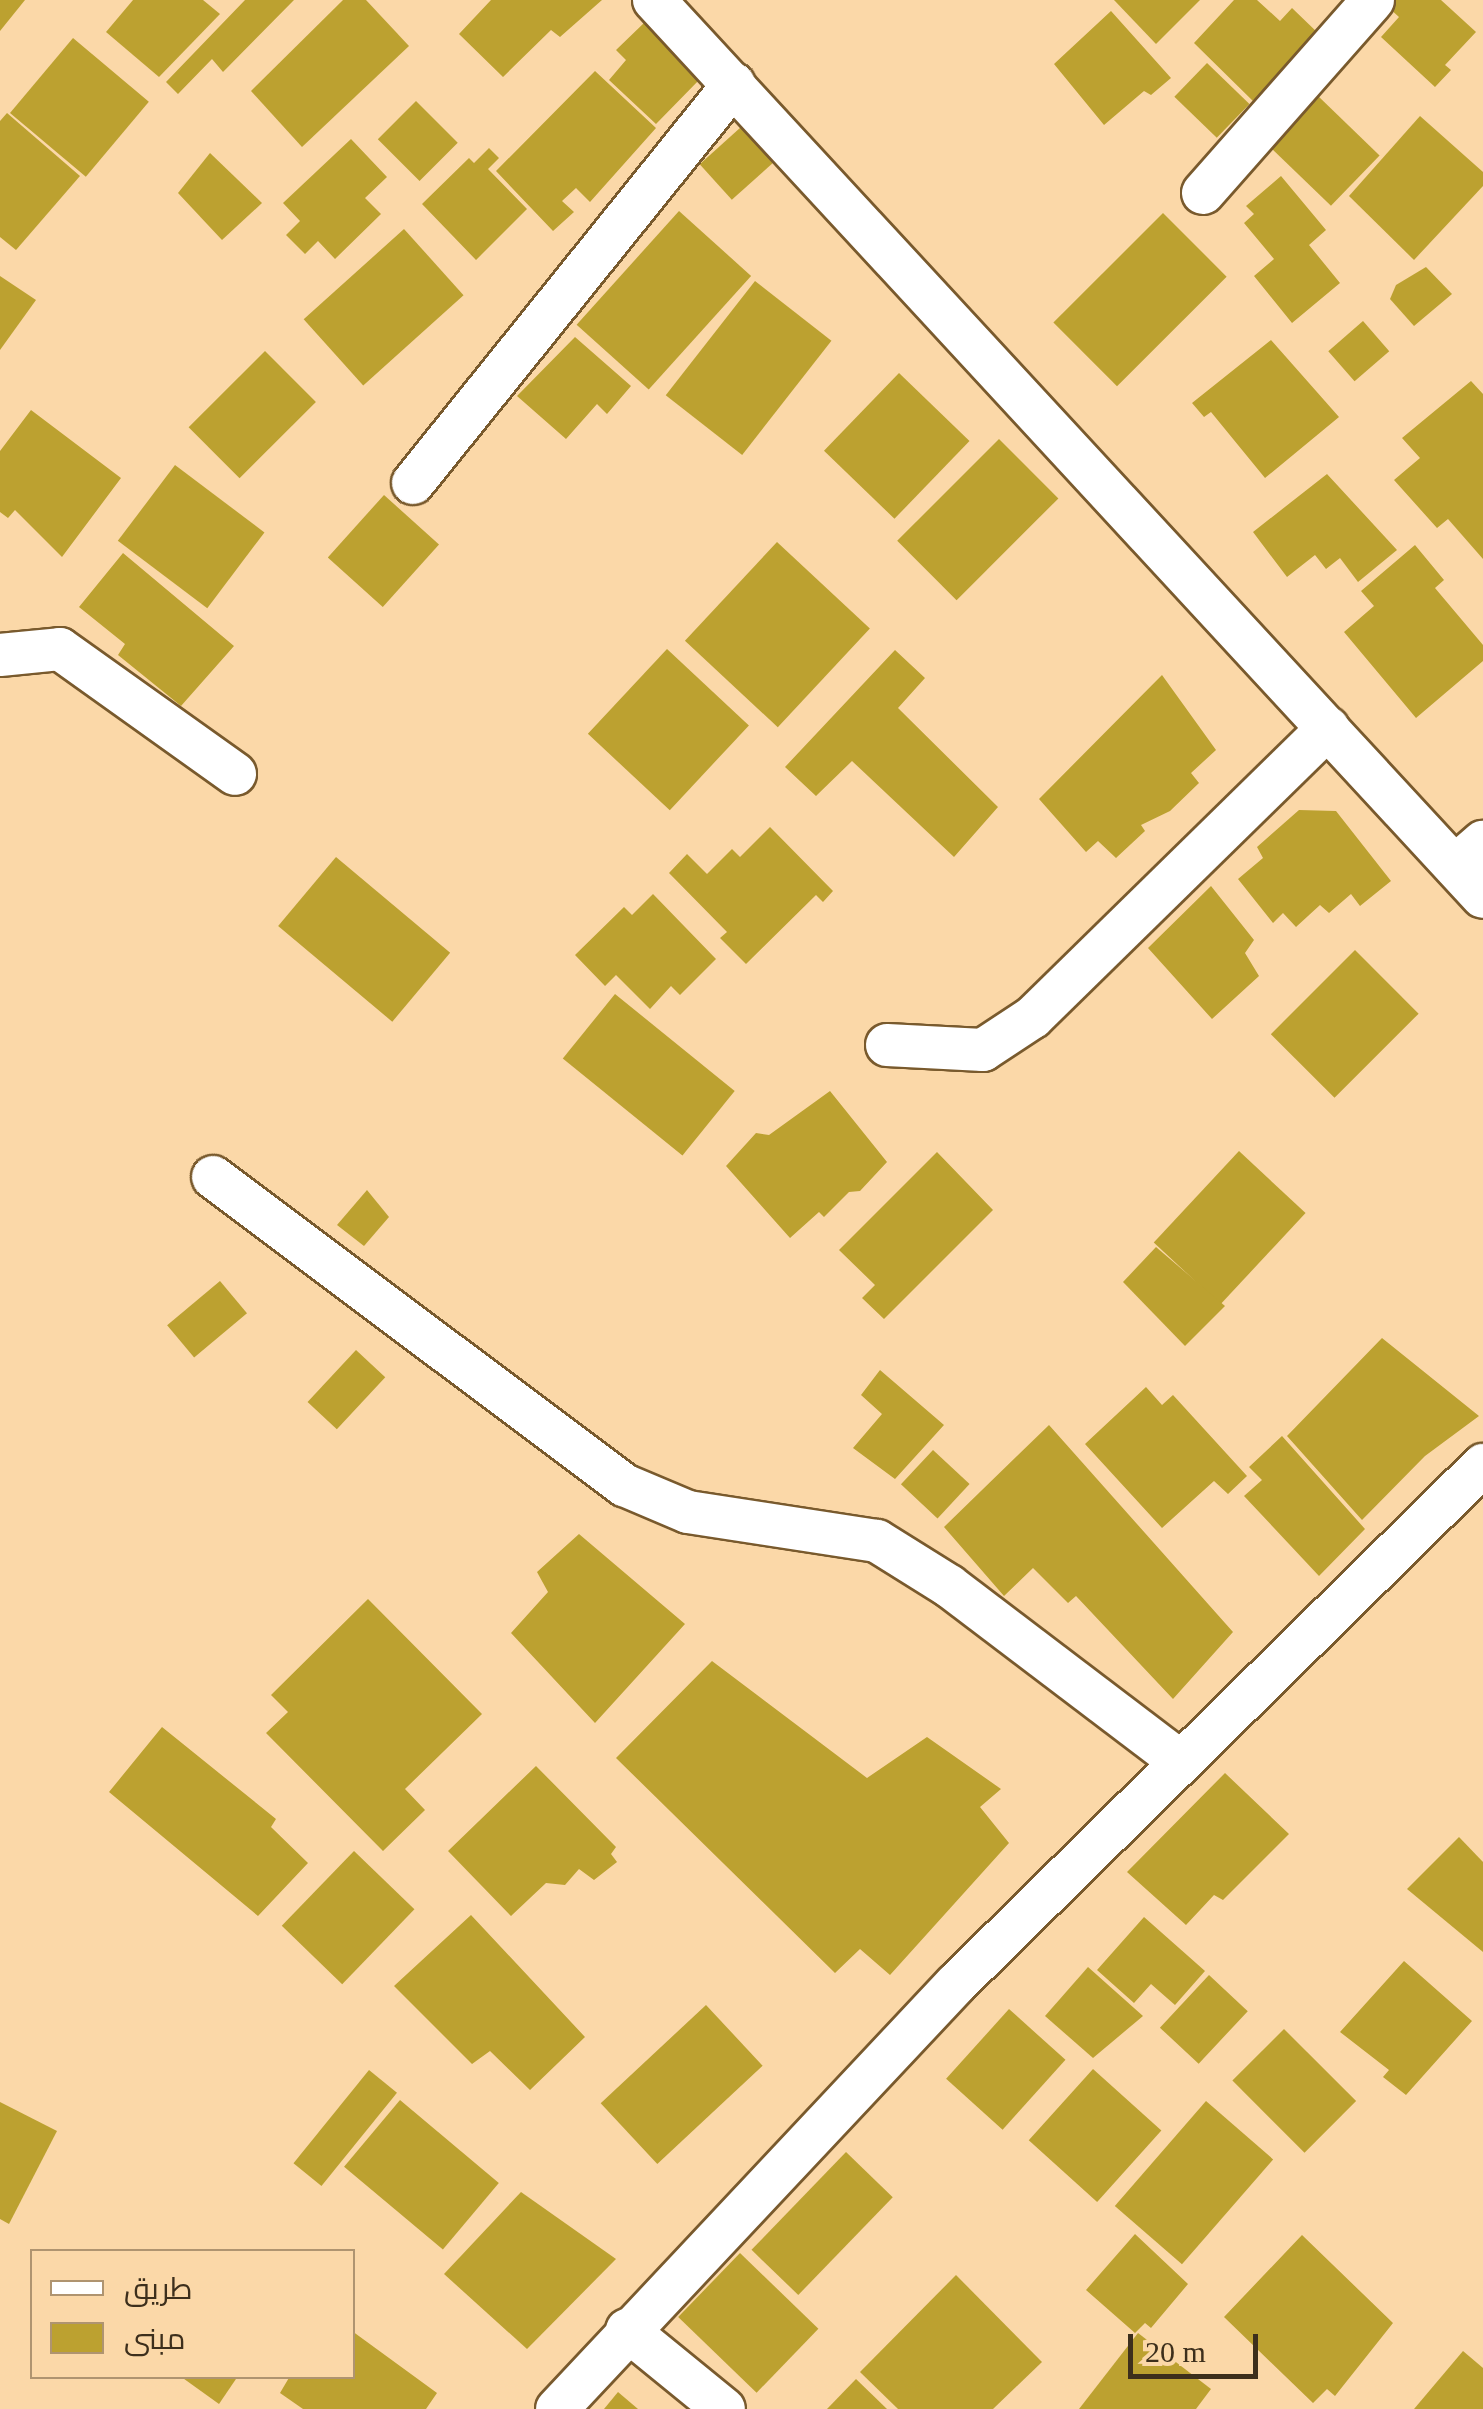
<!DOCTYPE html>
<html>
<head>
<meta charset="utf-8">
<style>
  body { margin:0 }
  #map { position:relative; width:1483px; height:2409px; overflow:hidden; background:#fbd8a8; font-family:"Times New Roman",Cairo,serif }
  div>[style] { position:absolute }
  .building>* { inset:0; background:#bca130; transform-origin:0 0 }
  .roads { filter:drop-shadow(2px 0 #795a2d) drop-shadow(-2px 0 #795a2d) drop-shadow(0 2px #795a2d) drop-shadow(0 -2px #795a2d) }
  .minor>* { height:42px; margin:-21px; padding:0 21px; transform-origin:21px; border-radius:21px; background:#fff }
  span { translate:-50% -50%; white-space:nowrap; text-align:center; line-height:1.15; -webkit-text-stroke:8px #fbd8a8; paint-order:stroke }
  .legend { position:absolute; left:30px; top:2249px; width:325px; height:130px; box-sizing:border-box; background:#fbd8a8; border:2px solid #af9470; margin:0; padding:12px 18px; list-style:none; font-size:30px; color:#3d2f1c }
  .legend li { display:flex; align-items:center; gap:20px; height:50px }
  .legend b { width:50px; border:2px solid #af9470 }
  .scale { position:absolute; left:1128px; top:2334px; width:130px; height:45px; box-sizing:border-box; border:5px solid #3d2f1c; border-top:0; padding-left:12px; font-size:30px; line-height:35px; white-space:nowrap; color:#3d2f1c; -webkit-text-stroke:8px #fbd8a8; paint-order:stroke }
</style>
</head>
<body>
<div id="map">
  <div class="building">
    <i style="clip-path:polygon(0 0,25px 0,0 31px)"></i>
    <i style="clip-path:polygon(133px 0,203px 0,220px 14px,159px 77px,106px 32px)"></i>
    <i style="clip-path:polygon(245px 0,294px 0,223px 72px,212px 59px,178px 94px,166px 82px)"></i>
    <i style="clip-path:polygon(343px 0,366px 0,409px 46px,302px 147px,251px 91px)"></i>
    <i style="clip-path:polygon(491px 0,602px 0,560px 37px,551px 30px,503px 77px,459px 34px)"></i>
    <i style="clip-path:polygon(1114px 0,1200px 0,1156px 44px)"></i>
    <i style="clip-path:polygon(1234px 0,1257px 0,1280px 21px,1292px 8px,1320px 35px,1256px 104px,1194px 43px)"></i>
    <i style="clip-path:polygon(1396px 0,1441px 0,1476px 32px,1445px 65px,1451px 70px,1435px 87px,1381px 37px,1399px 17px,1389px 8px)"></i>
    <i style="clip-path:polygon(1111px 11px,1171px 78px,1151px 95px,1144px 91px,1104px 125px,1054px 64px)"></i>
    <i style="clip-path:polygon(645px 22px,700px 79px,656px 124px,609px 80px,626px 60px,616px 50px)"></i>
    <i style="left:73px;top:38px;width:99px;height:98px;rotate:40deg"></i>
    <i style="left:1207px;top:63px;width:59px;height:47px;rotate:44deg"></i>
    <i style="clip-path:polygon(595px 71px,656px 128px,590px 202px,576px 188px,562px 201px,574px 212px,553px 231px,496px 171px)"></i>
    <i style="left:1317px;top:95px;width:87px;height:70px;rotate:44deg"></i>
    <i style="left:416px;top:101px;width:59px;height:54px;rotate:45deg"></i>
    <i style="clip-path:polygon(7px 113px,80px 176px,16px 250px,0 237px,0 121px)"></i>
    <i style="clip-path:polygon(1420px 116px,1483px 172px,1483px 186px,1414px 260px,1349px 196px)"></i>
    <i style="left:751px;top:118px;width:48px;height:69px;rotate:48deg"></i>
    <i style="clip-path:polygon(351px 139px,387px 177px,365px 198px,381px 214px,335px 259px,318px 241px,305px 254px,286px 235px,300px 221px,283px 203px)"></i>
    <i style="clip-path:polygon(489px 148px,499px 158px,488px 169px,527px 209px,476px 260px,422px 204px,469px 158px,474px 163px)"></i>
    <i style="clip-path:polygon(210px 153px,262px 203px,222px 240px,178px 193px)"></i>
    <i style="clip-path:polygon(1281px 176px,1326px 230px,1309px 245px,1340px 283px,1292px 323px,1254px 276px,1274px 259px,1244px 223px,1254px 214px,1246px 206px)"></i>
    <i style="left:679px;top:211px;width:97px;height:153px;rotate:42deg"></i>
    <i style="left:1163px;top:213px;width:90px;height:155px;rotate:45deg"></i>
    <i style="left:404px;top:229px;width:89px;height:135px;rotate:48deg"></i>
    <i style="clip-path:polygon(1426px 267px,1452px 294px,1414px 326px,1390px 299px,1396px 285px)"></i>
    <i style="clip-path:polygon(0 276px,36px 300px,0 350px)"></i>
    <i style="left:755px;top:281px;width:97px;height:145px;rotate:38deg"></i>
    <i style="left:1363px;top:321px;width:40px;height:46px;rotate:49deg"></i>
    <i style="clip-path:polygon(575px 337px,631px 386px,607px 414px,597px 404px,566px 439px,517px 396px)"></i>
    <i style="clip-path:polygon(1271px 340px,1339px 417px,1265px 478px,1211px 412px,1204px 417px,1192px 403px)"></i>
    <i style="left:265px;top:351px;width:72px;height:108px;rotate:45deg"></i>
    <i style="left:899px;top:373px;width:98px;height:108px;rotate:44deg"></i>
    <i style="clip-path:polygon(1471px 381px,1483px 394px,1483px 559px,1448px 519px,1437px 528px,1394px 480px,1420px 458px,1402px 438px)"></i>
    <i style="clip-path:polygon(31px 410px,121px 478px,62px 557px,15px 510px,8px 518px,0 512px,0 451px)"></i>
    <i style="left:999px;top:439px;width:84px;height:144px;rotate:45deg"></i>
    <i style="left:175px;top:465px;width:112px;height:95px;rotate:37deg"></i>
    <i style="clip-path:polygon(1327px 474px,1397px 550px,1358px 582px,1340px 558px,1326px 569px,1315px 555px,1287px 577px,1253px 532px)"></i>
    <i style="left:384px;top:495px;width:74px;height:84px;rotate:42deg"></i>
    <i style="left:777px;top:542px;width:127px;height:135px;rotate:43deg"></i>
    <i style="clip-path:polygon(1415px 545px,1444px 580px,1435px 588px,1483px 645px,1483px 661px,1416px 718px,1344px 632px,1374px 606px,1361px 591px)"></i>
    <i style="clip-path:polygon(123px 553px,234px 646px,181px 706px,118px 655px,125px 644px,79px 607px)"></i>
    <i style="left:667px;top:649px;width:112px;height:116px;rotate:43deg"></i>
    <i style="clip-path:polygon(895px 650px,925px 678px,898px 708px,998px 807px,954px 857px,852px 761px,816px 796px,785px 767px)"></i>
    <i style="clip-path:polygon(1162px 675px,1216px 750px,1191px 773px,1199px 783px,1170px 811px,1141px 825px,1145px 831px,1116px 858px,1098px 841px,1086px 852px,1039px 799px)"></i>
    <i style="clip-path:polygon(1299px 810px,1336px 811px,1391px 881px,1360px 906px,1351px 894px,1329px 913px,1320px 905px,1296px 927px,1283px 913px,1273px 923px,1238px 879px,1263px 858px,1257px 847px)"></i>
    <i style="clip-path:polygon(770px 827px,833px 891px,823px 902px,816px 895px,746px 964px,720px 938px,727px 932px,669px 873px,687px 854px,707px 874px,732px 849px,740px 857px)"></i>
    <i style="left:336px;top:857px;width:149px;height:90px;rotate:40deg"></i>
    <i style="clip-path:polygon(1211px 886px,1254px 940px,1245px 953px,1259px 976px,1212px 1019px,1148px 948px)"></i>
    <i style="clip-path:polygon(653px 894px,716px 959px,680px 995px,671px 986px,650px 1009px,616px 975px,605px 986px,575px 955px,624px 907px,632px 915px)"></i>
    <i style="left:1355px;top:950px;width:90px;height:119px;rotate:45deg"></i>
    <i style="left:615px;top:994px;width:154px;height:83px;rotate:39deg"></i>
    <i style="clip-path:polygon(830px 1091px,887px 1162px,860px 1191px,849px 1192px,824px 1217px,819px 1212px,790px 1238px,726px 1166px,756px 1133px,769px 1135px)"></i>
    <i style="left:1239px;top:1151px;width:91px;height:125px;rotate:43deg"></i>
    <i style="clip-path:polygon(937px 1152px,993px 1210px,884px 1319px,862px 1298px,875px 1285px,839px 1250px)"></i>
    <i style="clip-path:polygon(367px 1190px,389px 1217px,364px 1246px,337px 1225px)"></i>
    <i style="clip-path:polygon(1156px 1247px,1225px 1306px,1185px 1346px,1123px 1282px)"></i>
    <i style="left:220px;top:1281px;width:42px;height:69px;rotate:50deg"></i>
    <i style="clip-path:polygon(1382px 1338px,1479px 1416px,1425px 1456px,1362px 1520px,1287px 1436px)"></i>
    <i style="left:356px;top:1350px;width:40px;height:71px;rotate:43deg"></i>
    <i style="clip-path:polygon(880px 1370px,944px 1425px,895px 1479px,853px 1448px,882px 1414px,861px 1395px)"></i>
    <i style="clip-path:polygon(1146px 1387px,1162px 1405px,1173px 1395px,1247px 1476px,1228px 1494px,1214px 1481px,1162px 1528px,1085px 1444px)"></i>
    <i style="clip-path:polygon(1049px 1425px,1233px 1632px,1173px 1699px,1076px 1596px,1068px 1603px,1033px 1568px,1004px 1596px,944px 1527px)"></i>
    <i style="clip-path:polygon(1282px 1436px,1365px 1529px,1319px 1576px,1244px 1496px,1262px 1480px,1249px 1467px)"></i>
    <i style="left:933px;top:1450px;width:50px;height:47px;rotate:43deg"></i>
    <i style="clip-path:polygon(579px 1534px,685px 1624px,595px 1723px,511px 1633px,548px 1592px,537px 1572px)"></i>
    <i style="clip-path:polygon(368px 1599px,482px 1714px,405px 1789px,425px 1810px,383px 1851px,266px 1733px,288px 1712px,271px 1695px)"></i>
    <i style="clip-path:polygon(712px 1661px,867px 1778px,927px 1737px,1001px 1789px,980px 1807px,1009px 1843px,890px 1975px,860px 1949px,835px 1973px,616px 1758px)"></i>
    <i style="clip-path:polygon(162px 1727px,276px 1819px,271px 1827px,308px 1863px,258px 1916px,109px 1792px)"></i>
    <i style="clip-path:polygon(536px 1766px,616px 1847px,611px 1854px,617px 1862px,594px 1880px,579px 1869px,565px 1885px,546px 1883px,511px 1916px,448px 1851px)"></i>
    <i style="clip-path:polygon(1225px 1773px,1289px 1834px,1223px 1900px,1214px 1895px,1186px 1925px,1127px 1872px)"></i>
    <i style="clip-path:polygon(1459px 1837px,1483px 1862px,1483px 1952px,1407px 1889px)"></i>
    <i style="left:354px;top:1851px;width:84px;height:104px;rotate:44deg"></i>
    <i style="clip-path:polygon(471px 1915px,585px 2037px,530px 2090px,490px 2051px,472px 2064px,394px 1986px)"></i>
    <i style="clip-path:polygon(1144px 1917px,1205px 1971px,1175px 2005px,1151px 1984px,1134px 2003px,1097px 1970px)"></i>
    <i style="clip-path:polygon(1404px 1961px,1472px 2021px,1406px 2095px,1383px 2077px,1389px 2070px,1340px 2032px)"></i>
    <i style="clip-path:polygon(1088px 1967px,1143px 2016px,1093px 2058px,1045px 2016px)"></i>
    <i style="left:1209px;top:1975px;width:53px;height:72px;rotate:43deg"></i>
    <i style="left:706px;top:2005px;width:83px;height:144px;rotate:47deg"></i>
    <i style="left:1009px;top:2009px;width:76px;height:94px;rotate:42deg"></i>
    <i style="left:1284px;top:2029px;width:102px;height:73px;rotate:45deg"></i>
    <i style="left:1093px;top:2069px;width:92px;height:96px;rotate:42deg"></i>
    <i style="left:369px;top:2070px;width:36px;height:120px;rotate:39deg"></i>
    <i style="left:400px;top:2100px;width:129px;height:87px;rotate:40deg"></i>
    <i style="left:1206px;top:2101px;width:89px;height:139px;rotate:41deg"></i>
    <i style="clip-path:polygon(0 2102px,57px 2131px,9px 2224px,0 2219px)"></i>
    <i style="left:846px;top:2152px;width:65px;height:136px;rotate:44deg"></i>
    <i style="clip-path:polygon(521px 2192px,616px 2259px,527px 2349px,444px 2274px)"></i>
    <i style="clip-path:polygon(1135px 2234px,1188px 2284px,1151px 2328px,1145px 2323px,1135px 2333px,1086px 2290px)"></i>
    <i style="clip-path:polygon(1302px 2235px,1393px 2323px,1335px 2396px,1327px 2389px,1313px 2403px,1224px 2317px)"></i>
    <i style="left:740px;top:2253px;width:109px;height:89px;rotate:44deg"></i>
    <i style="clip-path:polygon(956px 2275px,1042px 2362px,993px 2409px,898px 2409px,860px 2372px)"></i>
    <i style="clip-path:polygon(352px 2331px,437px 2393px,426px 2409px,303px 2409px,280px 2393px,290px 2376px,352px 2376px)"></i>
    <i style="clip-path:polygon(1138px 2333px,1211px 2389px,1196px 2409px,1079px 2409px)"></i>
    <i style="clip-path:polygon(1463px 2351px,1483px 2368px,1483px 2409px,1414px 2409px)"></i>
    <i style="clip-path:polygon(180px 2376px,238px 2376px,219px 2404px)"></i>
    <i style="clip-path:polygon(856px 2379px,887px 2409px,827px 2409px)"></i>
    <i style="clip-path:polygon(618px 2392px,638px 2409px,604px 2409px)"></i>
  </div>
  <div class="roads">
    <div class="minor">
      <i style="left:654px;top:0;width:1221px;rotate:47.26deg"></i>
      <i style="left:1203px;top:193px;width:257px;rotate:-48.6deg"></i>
      <i style="left:413px;top:483px;width:512px;rotate:-51.18deg"></i>
      <i style="left:0;top:655px;width:60px;rotate:-5.7deg"></i>
      <i style="left:60px;top:649px;width:215px;rotate:35.5deg"></i>
      <i style="left:1455px;top:866px;width:37px;rotate:-41deg"></i>
      <i style="left:887px;top:1045px;width:96px;rotate:3deg"></i>
      <i style="left:983px;top:1050px;width:60px;rotate:-33.4deg"></i>
      <i style="left:1033px;top:1017px;width:413px;rotate:-44.4deg"></i>
      <i style="left:213px;top:1177px;width:514px;rotate:36.85deg"></i>
      <i style="left:624px;top:1485px;width:69px;rotate:22.9deg"></i>
      <i style="left:688px;top:1512px;width:191px;rotate:8.7deg"></i>
      <i style="left:877px;top:1541px;width:85px;rotate:32deg"></i>
      <i style="left:949px;top:1586px;width:291px;rotate:37.2deg"></i>
      <i style="left:627px;top:2330px;width:125px;rotate:39.2deg"></i>
      <i style="left:557px;top:2409px;width:583px;rotate:-46.81deg"></i>
      <i style="left:956px;top:1984px;width:740px;rotate:-44.56deg"></i>
    </div>
  </div>
  <ul class="legend">
  <li><b style="height:12px;background:#fff"></b>طريق</li>
  <li><b style="height:28px;background:#bca130"></b>مبنى</li>
  </ul>
  <div class="scale">20 m</div>
</div>
</body>
</html>
